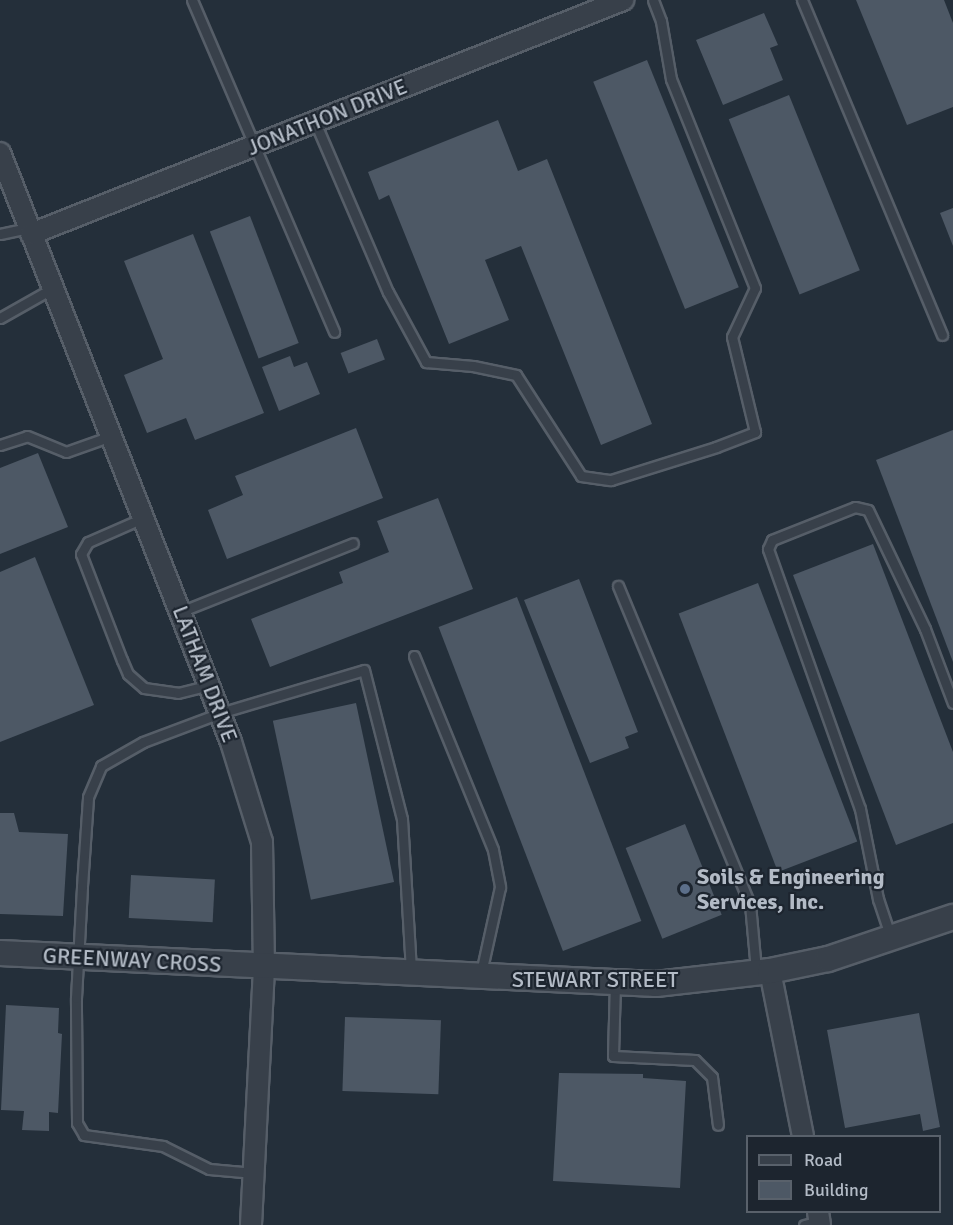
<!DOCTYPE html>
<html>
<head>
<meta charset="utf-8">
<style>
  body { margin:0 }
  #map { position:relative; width:953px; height:1225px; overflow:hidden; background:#242f3a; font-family:Signika,sans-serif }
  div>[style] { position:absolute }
  .building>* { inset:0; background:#4d5865; transform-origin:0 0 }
  .roads { filter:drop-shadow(2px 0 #565e68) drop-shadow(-2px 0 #565e68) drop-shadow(0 2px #565e68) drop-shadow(0 -2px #565e68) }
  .service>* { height:9px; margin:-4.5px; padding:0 4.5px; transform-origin:4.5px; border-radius:4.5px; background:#38404a }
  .minor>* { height:20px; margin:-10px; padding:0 10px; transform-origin:10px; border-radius:10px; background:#38404a }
  .tertiary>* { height:24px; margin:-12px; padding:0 12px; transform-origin:12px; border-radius:12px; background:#38404a }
  .dots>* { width:16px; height:16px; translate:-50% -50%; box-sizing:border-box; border:3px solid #1d252f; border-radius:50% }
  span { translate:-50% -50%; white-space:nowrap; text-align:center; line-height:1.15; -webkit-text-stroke:4.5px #1d252f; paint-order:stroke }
  .street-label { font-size:22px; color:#b3bbc6 }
  .poi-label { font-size:22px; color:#b3bbc6; font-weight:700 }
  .left { translate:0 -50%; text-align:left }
  .legend { position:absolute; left:746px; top:1135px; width:195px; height:78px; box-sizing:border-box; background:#1d252f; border:2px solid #59616b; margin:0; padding:8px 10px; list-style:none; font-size:18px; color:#b3bbc6 }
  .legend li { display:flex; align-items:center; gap:12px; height:30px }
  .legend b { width:30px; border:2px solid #59616b }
</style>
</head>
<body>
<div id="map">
  <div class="building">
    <i style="clip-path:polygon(856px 0,944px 0,953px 23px,953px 107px,907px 125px)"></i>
    <i style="clip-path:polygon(764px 13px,778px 45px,770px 48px,783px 80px,723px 105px,696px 40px)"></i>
    <i style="left:647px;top:60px;width:245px;height:58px;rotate:68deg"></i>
    <i style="left:789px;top:95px;width:189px;height:65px;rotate:68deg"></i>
    <i style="clip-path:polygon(498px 120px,518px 171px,547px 159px,652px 424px,601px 445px,521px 246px,485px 260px,509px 320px,449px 344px,389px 195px,379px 200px,368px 172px)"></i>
    <i style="clip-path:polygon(953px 208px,953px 246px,940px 213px)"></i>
    <i style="left:250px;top:216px;width:136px;height:43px;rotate:69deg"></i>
    <i style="clip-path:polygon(193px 234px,264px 413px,195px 440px,186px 418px,147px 433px,124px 375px,163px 359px,124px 261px)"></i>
    <i style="left:377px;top:339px;width:22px;height:39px;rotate:69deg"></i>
    <i style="clip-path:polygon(290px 356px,294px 367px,307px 362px,320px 394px,279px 411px,262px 367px)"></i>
    <i style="clip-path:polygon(356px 428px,383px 498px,227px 559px,208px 510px,243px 495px,235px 476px)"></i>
    <i style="clip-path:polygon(953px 430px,953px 662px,876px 460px)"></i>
    <i style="clip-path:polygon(38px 453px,68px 527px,0 554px,0 468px)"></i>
    <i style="clip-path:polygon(438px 498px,473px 589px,270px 667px,251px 619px,343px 583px,339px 572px,389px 552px,377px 521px)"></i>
    <i style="clip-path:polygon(873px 544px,953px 752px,953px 823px,896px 845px,793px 575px)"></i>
    <i style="clip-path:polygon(35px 557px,94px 705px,0 742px,0 572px)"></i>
    <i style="clip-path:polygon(579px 579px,638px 732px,625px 737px,629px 748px,590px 763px,524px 600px)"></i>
    <i style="left:758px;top:583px;width:277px;height:85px;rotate:69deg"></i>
    <i style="left:517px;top:597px;width:347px;height:84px;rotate:69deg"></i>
    <i style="left:356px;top:703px;width:183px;height:85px;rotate:78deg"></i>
    <i style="clip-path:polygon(0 813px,14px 813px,19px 832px,68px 834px,63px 916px,0 914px)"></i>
    <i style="left:685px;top:824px;width:98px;height:64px;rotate:68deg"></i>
    <i style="left:131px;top:875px;width:84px;height:43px;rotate:3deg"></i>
    <i style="clip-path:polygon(6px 1005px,59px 1008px,58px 1033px,62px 1034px,58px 1113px,49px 1112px,49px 1131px,22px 1130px,24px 1111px,1px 1110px)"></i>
    <i style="clip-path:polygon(919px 1013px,940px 1127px,923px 1131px,920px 1114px,845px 1128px,827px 1030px)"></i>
    <i style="left:345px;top:1017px;width:96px;height:74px;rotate:2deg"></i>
    <i style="clip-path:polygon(559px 1073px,643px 1074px,643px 1078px,686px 1081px,680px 1188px,553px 1181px)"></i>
  </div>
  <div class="roads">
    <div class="service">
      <i style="left:192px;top:0;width:361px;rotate:66.8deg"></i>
      <i style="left:802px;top:0;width:363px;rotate:67.3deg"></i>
      <i style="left:315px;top:122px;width:185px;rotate:66.8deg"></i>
      <i style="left:388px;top:292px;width:80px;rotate:61.5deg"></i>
      <i style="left:426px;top:362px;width:47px;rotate:4.9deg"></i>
      <i style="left:473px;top:366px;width:44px;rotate:11.8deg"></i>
      <i style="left:516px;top:375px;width:120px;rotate:57.2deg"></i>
      <i style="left:581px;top:476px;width:30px;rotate:8deg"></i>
      <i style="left:611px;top:480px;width:110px;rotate:-17.4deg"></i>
      <i style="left:716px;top:447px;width:42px;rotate:-21deg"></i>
      <i style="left:755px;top:432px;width:98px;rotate:-103.6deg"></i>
      <i style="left:732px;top:337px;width:54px;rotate:-64.9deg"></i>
      <i style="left:755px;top:288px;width:225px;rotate:-111.9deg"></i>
      <i style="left:671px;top:79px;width:59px;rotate:-99.8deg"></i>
      <i style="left:661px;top:21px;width:22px;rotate:-111deg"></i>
      <i style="left:0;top:234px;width:30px;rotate:-12deg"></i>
      <i style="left:0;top:318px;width:61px;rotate:-29.5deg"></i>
      <i style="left:0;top:445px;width:28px;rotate:-18deg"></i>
      <i style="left:27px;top:436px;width:42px;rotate:22.3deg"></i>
      <i style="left:66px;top:452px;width:48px;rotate:-19.6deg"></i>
      <i style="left:143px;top:518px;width:60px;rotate:156.4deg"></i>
      <i style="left:88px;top:542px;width:14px;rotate:120deg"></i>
      <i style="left:81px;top:554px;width:114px;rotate:68.9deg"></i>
      <i style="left:122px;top:660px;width:15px;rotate:67deg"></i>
      <i style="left:128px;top:674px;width:21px;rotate:41deg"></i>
      <i style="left:144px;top:688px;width:34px;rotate:8deg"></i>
      <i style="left:178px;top:693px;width:32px;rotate:-14deg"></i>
      <i style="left:618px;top:586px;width:344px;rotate:67.5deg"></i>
      <i style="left:750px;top:904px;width:66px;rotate:84.8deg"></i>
      <i style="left:180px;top:612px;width:186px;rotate:-21.7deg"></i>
      <i style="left:414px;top:656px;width:209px;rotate:67.8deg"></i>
      <i style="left:493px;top:850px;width:38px;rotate:79deg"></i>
      <i style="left:500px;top:887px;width:88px;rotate:102.5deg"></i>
      <i style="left:891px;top:938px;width:41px;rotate:-108.4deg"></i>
      <i style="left:878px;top:899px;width:92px;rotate:-101.3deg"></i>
      <i style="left:860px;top:809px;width:276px;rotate:-109.5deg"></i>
      <i style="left:768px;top:549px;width:10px;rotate:-66deg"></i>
      <i style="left:772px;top:540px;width:89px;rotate:-21.7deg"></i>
      <i style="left:855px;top:507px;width:13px;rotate:13deg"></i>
      <i style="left:868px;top:510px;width:132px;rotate:64.4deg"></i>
      <i style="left:925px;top:629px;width:79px;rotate:69.3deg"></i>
      <i style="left:615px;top:983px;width:73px;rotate:91.6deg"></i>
      <i style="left:613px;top:1056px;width:82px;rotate:2.8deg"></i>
      <i style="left:695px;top:1060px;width:24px;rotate:45deg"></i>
      <i style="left:712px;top:1077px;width:48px;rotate:82.9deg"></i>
      <i style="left:254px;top:1173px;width:45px;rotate:-174.9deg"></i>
      <i style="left:209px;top:1169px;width:51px;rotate:-153.4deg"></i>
      <i style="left:163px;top:1146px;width:80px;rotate:-172.1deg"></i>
      <i style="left:84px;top:1135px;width:14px;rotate:-120deg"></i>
      <i style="left:77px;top:1123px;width:125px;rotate:-90.5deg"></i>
      <i style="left:76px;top:998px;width:112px;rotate:-86.9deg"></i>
      <i style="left:82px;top:886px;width:89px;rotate:-86.1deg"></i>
      <i style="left:88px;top:797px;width:34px;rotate:-67deg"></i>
      <i style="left:101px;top:766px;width:48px;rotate:-29.7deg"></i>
      <i style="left:143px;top:742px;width:82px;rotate:-20.6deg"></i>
      <i style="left:220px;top:713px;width:150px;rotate:-16.6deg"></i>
      <i style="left:364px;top:670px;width:154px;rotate:75.7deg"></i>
      <i style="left:402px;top:819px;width:151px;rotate:86.6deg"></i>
      <i style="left:804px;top:1225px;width:16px;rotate:-14deg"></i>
    </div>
    <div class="minor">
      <i style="left:0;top:153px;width:633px;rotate:68.59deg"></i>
      <i style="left:231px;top:742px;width:105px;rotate:72.8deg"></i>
      <i style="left:262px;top:842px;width:126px;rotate:89.1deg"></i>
      <i style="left:264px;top:968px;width:257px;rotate:92.9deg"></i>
      <i style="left:31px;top:234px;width:637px;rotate:-21.57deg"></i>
      <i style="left:770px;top:971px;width:168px;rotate:78.7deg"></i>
      <i style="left:818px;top:1212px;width:13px;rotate:81deg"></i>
    </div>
    <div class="tertiary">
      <i style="left:0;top:953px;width:657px;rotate:2.71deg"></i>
      <i style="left:656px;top:984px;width:115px;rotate:-6.5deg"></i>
      <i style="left:770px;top:971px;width:59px;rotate:-11.7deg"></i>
      <i style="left:828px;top:959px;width:132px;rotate:-18.6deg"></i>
    </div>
  </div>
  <div class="dots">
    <i style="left:685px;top:889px;background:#5c6f8a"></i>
  </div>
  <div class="street-label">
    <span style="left:327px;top:117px;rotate:-22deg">JONATHON DRIVE</span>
    <span style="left:205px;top:674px;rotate:69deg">LATHAM DRIVE</span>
    <span style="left:132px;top:960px;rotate:3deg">GREENWAY CROSS</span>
    <span style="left:595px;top:980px">STEWART STREET</span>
  </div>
  <div class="poi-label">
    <span class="left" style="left:697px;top:889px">Soils &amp; Engineering<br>Services, Inc.</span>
  </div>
  <ul class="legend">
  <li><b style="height:8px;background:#38404a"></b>Road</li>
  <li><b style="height:16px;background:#4d5865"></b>Building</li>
  </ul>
</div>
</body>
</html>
